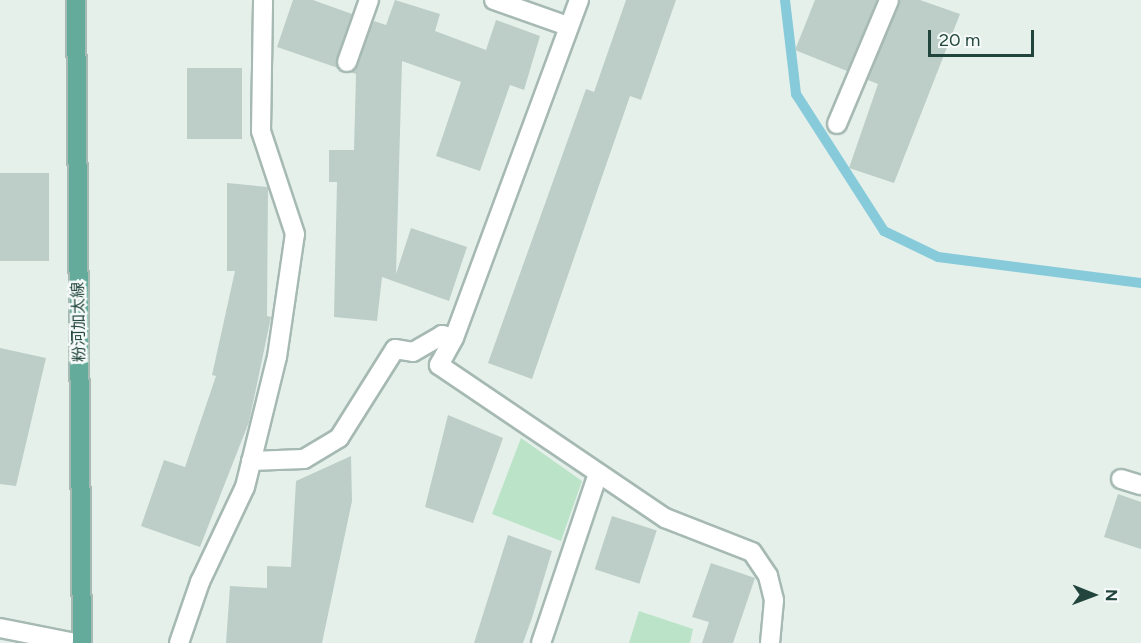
<!DOCTYPE html>
<html>
<head>
<meta charset="utf-8">
<style>
  body { margin:0 }
  #map { position:relative; width:1141px; height:643px; overflow:hidden; background:#e5f0eb; font-family:Figtree,"Noto Sans JP",sans-serif }
  div>[style] { position:absolute }
  .green>* { inset:0; background:#bbe3c8 }
  .stream>* { height:10px; margin:-5px; padding:0 5px; transform-origin:5px; border-radius:5px; background:#87cbdb }
  .building>* { inset:0; background:#bccec7; transform-origin:0 0 }
  .roads { filter:drop-shadow(2px 0 #a6b9b3) drop-shadow(-2px 0 #a6b9b3) drop-shadow(0 2px #a6b9b3) drop-shadow(0 -2px #a6b9b3) }
  .minor>* { height:18px; margin:-9px; padding:0 9px; transform-origin:9px; border-radius:9px; background:#fff }
  .tertiary>* { height:18px; margin:-9px; padding:0 9px; transform-origin:9px; border-radius:9px; background:#fff }
  .primary>* { height:18px; margin:-9px; padding:0 9px; transform-origin:9px; border-radius:9px; background:#64ab9b }
  span { translate:-50% -50%; white-space:nowrap; text-align:center; line-height:1.15; -webkit-text-stroke:5px #f6fbf9; paint-order:stroke }
  .street-label { font-size:16px; color:#21453c }
  .north { position:absolute; left:1063px; top:565px; width:60px; height:60px; -webkit-text-stroke:4px #f6fbf9; paint-order:stroke; rotate:91deg; font-size:16px; font-weight:700; line-height:24px; text-align:center; color:#21453c }
  .north::after { content:''; display:block; margin:auto; width:21px; height:27px; background:#21453c; clip-path:polygon(50% 0,100% 100%,50% 72%,0 100%) }
  .scale { position:absolute; left:928px; top:30px; width:106px; height:27px; box-sizing:border-box; border:3px solid #21453c; border-top:0; padding-left:8px; font-size:18px; line-height:21px; white-space:nowrap; color:#21453c; -webkit-text-stroke:4px #f6fbf9; paint-order:stroke }
</style>
</head>
<body>
<div id="map">
  <div class="green">
    <i style="clip-path:polygon(521px 438px,582px 481px,561px 541px,492px 514px)"></i>
    <i style="clip-path:polygon(639px 611px,693px 629px,690px 643px,629px 643px)"></i>
  </div>
  <div class="stream">
    <i style="left:785px;top:0;width:95px;rotate:83.3deg"></i>
    <i style="left:796px;top:94px;width:163px;rotate:57.3deg"></i>
    <i style="left:884px;top:231px;width:60px;rotate:25.7deg"></i>
    <i style="left:938px;top:257px;width:205px;rotate:7.3deg"></i>
  </div>
  <div class="building">
    <i style="clip-path:polygon(293px 0,313px 0,352px 14px,338px 68px,277px 47px)"></i>
    <i style="clip-path:polygon(395px 0,440px 14px,435px 31px,486px 50px,496px 20px,540px 36px,524px 90px,510px 85px,480px 171px,436px 156px,461px 82px,402px 61px,396px 274px,411px 228px,467px 247px,449px 301px,382px 277px,377px 321px,334px 317px,337px 182px,329px 182px,329px 150px,354px 150px,356px 74px,350px 72px,374px 21px,386px 25px)"></i>
    <i style="clip-path:polygon(626px 0,676px 0,641px 100px,630px 96px,532px 379px,488px 363px,586px 89px,594px 92px)"></i>
    <i style="clip-path:polygon(815px 0,877px 0,847px 71px,795px 50px)"></i>
    <i style="clip-path:polygon(900px 0,920px 0,960px 14px,894px 183px,849px 168px,878px 84px,868px 80px)"></i>
    <i style="left:187px;top:68px;width:55px;height:71px"></i>
    <i style="left:0;top:173px;width:49px;height:88px"></i>
    <i style="clip-path:polygon(227px 183px,268px 187px,267px 316px,271px 317px,249px 422px,200px 547px,141px 526px,164px 460px,185px 467px,216px 376px,212px 375px,235px 271px,227px 271px)"></i>
    <i style="clip-path:polygon(0 348px,46px 358px,16px 486px,0 484px)"></i>
    <i style="clip-path:polygon(448px 415px,503px 438px,473px 523px,425px 507px)"></i>
    <i style="clip-path:polygon(351px 456px,352px 501px,322px 643px,226px 643px,230px 586px,267px 588px,267px 566px,291px 567px,296px 481px)"></i>
    <i style="clip-path:polygon(1118px 494px,1141px 502px,1141px 549px,1104px 537px)"></i>
    <i style="left:612px;top:516px;width:47px;height:56px;rotate:18deg"></i>
    <i style="clip-path:polygon(508px 535px,552px 551px,532px 618px,523px 643px,474px 643px)"></i>
    <i style="clip-path:polygon(711px 563px,755px 578px,733px 643px,702px 643px,709px 622px,692px 617px)"></i>
  </div>
  <div class="roads">
    <div class="minor">
      <i style="left:494px;top:0;width:78px;rotate:19.4deg"></i>
      <i style="left:579px;top:0;width:360px;rotate:110.3deg"></i>
      <i style="left:454px;top:338px;width:31px;rotate:119deg"></i>
      <i style="left:439px;top:365px;width:273px;rotate:34.1deg"></i>
      <i style="left:665px;top:518px;width:93px;rotate:21.3deg"></i>
      <i style="left:752px;top:552px;width:29px;rotate:56deg"></i>
      <i style="left:768px;top:576px;width:25px;rotate:76deg"></i>
      <i style="left:774px;top:600px;width:43px;rotate:95.3deg"></i>
      <i style="left:347px;top:62px;width:66px;rotate:-70.5deg"></i>
      <i style="left:837px;top:124px;width:134px;rotate:-67.2deg"></i>
      <i style="left:251px;top:461px;width:53px;rotate:-2.2deg"></i>
      <i style="left:304px;top:459px;width:41px;rotate:-31deg"></i>
      <i style="left:339px;top:438px;width:105px;rotate:-57.8deg"></i>
      <i style="left:395px;top:349px;width:18px;rotate:9deg"></i>
      <i style="left:413px;top:352px;width:34px;rotate:-30deg"></i>
      <i style="left:442px;top:335px;width:12px;rotate:14deg"></i>
      <i style="left:1121px;top:479px;width:21px;rotate:17deg"></i>
      <i style="left:179px;top:643px;width:65px;rotate:-71deg"></i>
      <i style="left:200px;top:582px;width:105px;rotate:-64.7deg"></i>
      <i style="left:245px;top:487px;width:134px;rotate:-76.2deg"></i>
      <i style="left:277px;top:357px;width:124px;rotate:-81.7deg"></i>
      <i style="left:295px;top:234px;width:108px;rotate:-108.3deg"></i>
      <i style="left:261px;top:131px;width:131px;rotate:-89.1deg"></i>
      <i style="left:541px;top:643px;width:175px;rotate:-71.4deg"></i>
    </div>
    <div class="tertiary">
      <i style="left:0;top:628px;width:77px;rotate:11.2deg"></i>
    </div>
    <div class="primary">
      <i style="left:76px;top:0;width:643px;rotate:89.47deg"></i>
    </div>
  </div>
  <div class="street-label">
    <span style="left:79px;top:322px;rotate:-91deg">粉河加太線</span>
  </div>
  <div class="north">N</div>
  <div class="scale">20 m</div>
</div>
</body>
</html>
